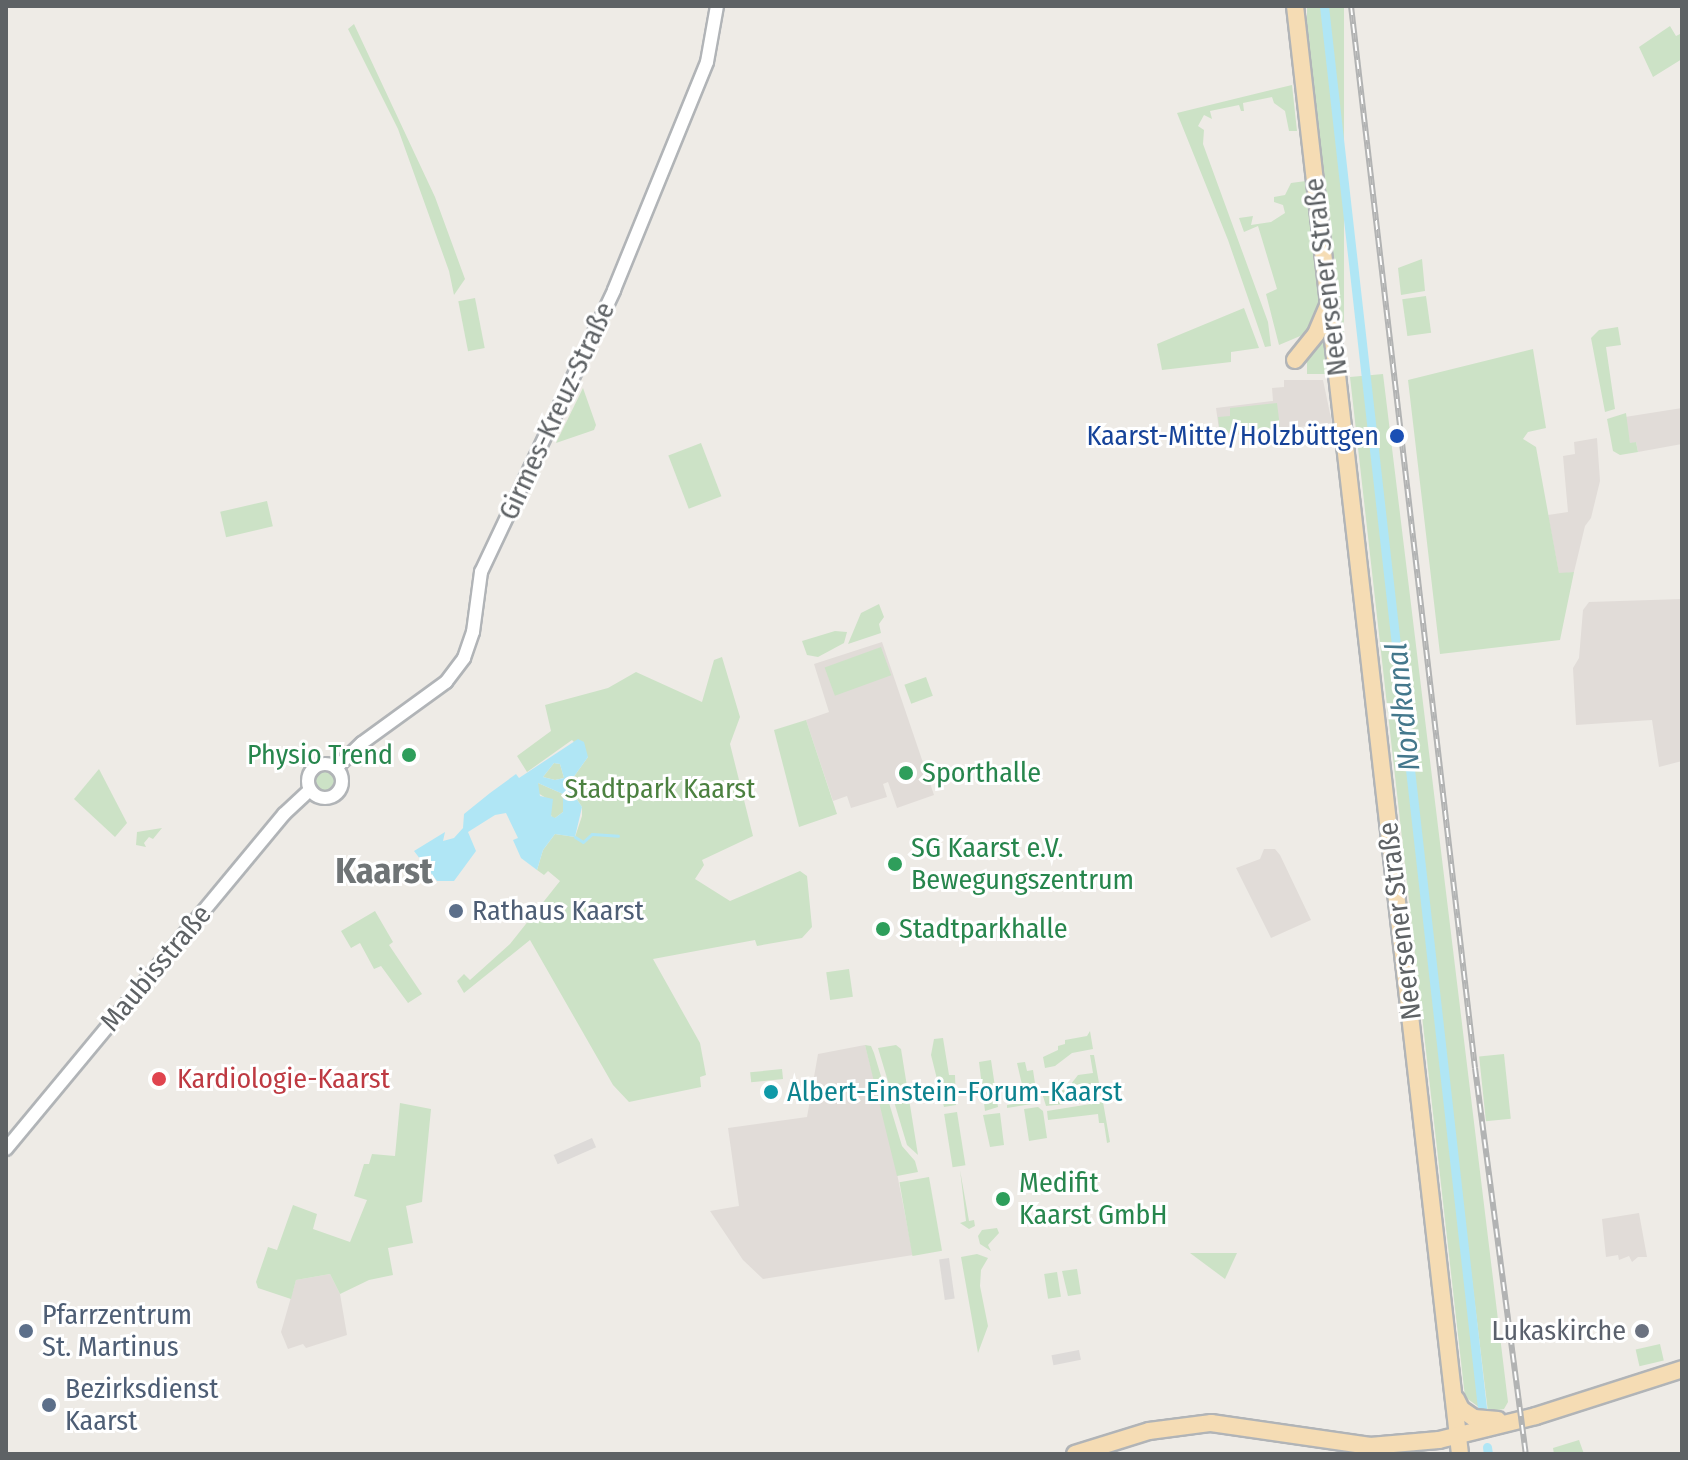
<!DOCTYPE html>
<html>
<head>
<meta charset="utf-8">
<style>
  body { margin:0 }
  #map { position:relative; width:1688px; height:1460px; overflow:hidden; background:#eeebe6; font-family:"Fira Sans Condensed",sans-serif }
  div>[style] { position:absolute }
  .industrial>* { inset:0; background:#dddad8; transform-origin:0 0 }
  .education>* { inset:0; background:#e1dcd8 }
  .green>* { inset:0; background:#cce2c6; transform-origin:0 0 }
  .round { border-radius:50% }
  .water>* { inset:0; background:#b0e6f5 }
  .stream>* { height:3px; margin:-1.5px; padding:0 1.5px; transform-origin:1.5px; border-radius:1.5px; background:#b0e6f5 }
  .canal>* { height:9px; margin:-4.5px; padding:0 4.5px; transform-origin:4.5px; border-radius:4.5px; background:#b0e6f5 }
  .roads { filter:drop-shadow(2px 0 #b1b4b7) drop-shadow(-2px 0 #b1b4b7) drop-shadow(0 2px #b1b4b7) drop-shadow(0 -2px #b1b4b7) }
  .minor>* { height:12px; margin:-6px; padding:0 6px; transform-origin:6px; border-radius:6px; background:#fff }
  .minor>.ring { margin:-6px; padding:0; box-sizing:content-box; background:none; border:12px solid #fff; border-radius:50% }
  .major>* { height:16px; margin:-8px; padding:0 8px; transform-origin:8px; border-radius:8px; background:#f5dcb4 }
  .rail>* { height:6px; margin-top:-3px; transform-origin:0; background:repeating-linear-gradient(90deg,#fff 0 9px,#b2b3b3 0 18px); box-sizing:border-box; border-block:2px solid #b2b3b3 }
  .dots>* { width:22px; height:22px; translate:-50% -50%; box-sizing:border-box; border:4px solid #fff; border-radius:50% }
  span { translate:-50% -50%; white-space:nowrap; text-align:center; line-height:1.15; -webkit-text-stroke:6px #fff; paint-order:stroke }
  .street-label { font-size:28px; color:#5e6265 }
  .transit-label { font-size:28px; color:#164399 }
  .right { translate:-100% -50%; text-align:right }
  .leisure-label { font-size:28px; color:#27864d }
  .left { translate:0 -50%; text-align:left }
  .park-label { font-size:28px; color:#4c8140 }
  .service-label { font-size:28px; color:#4e5e75 }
  .health-label { font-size:28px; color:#be3a42 }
  .culture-label { font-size:28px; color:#0d838f }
  .worship-label { font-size:28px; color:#5b616d }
  .water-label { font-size:30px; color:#44788c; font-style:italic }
  .district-label { font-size:36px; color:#6f7476; font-weight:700 }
  .frame { position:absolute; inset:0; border:8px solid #5e6265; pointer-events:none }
</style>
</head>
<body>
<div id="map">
  <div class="industrial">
    <i style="left:592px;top:1138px;width:10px;height:42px;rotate:66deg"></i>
    <i style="left:949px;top:1258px;width:41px;height:10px;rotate:82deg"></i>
    <i style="left:1079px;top:1350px;width:10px;height:28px;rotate:79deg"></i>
  </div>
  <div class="education">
    <i style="clip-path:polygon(1284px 380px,1323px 380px,1332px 423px,1220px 437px,1216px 408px,1273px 401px,1272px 388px,1284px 387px)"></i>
    <i style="clip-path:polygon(1682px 408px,1682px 444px,1638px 452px,1636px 442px,1630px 444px,1625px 417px)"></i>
    <i style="clip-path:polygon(1597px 438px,1600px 481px,1591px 518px,1585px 526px,1574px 572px,1559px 574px,1548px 515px,1568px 512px,1563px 456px,1575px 454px,1574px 442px)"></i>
    <i style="clip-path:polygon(1682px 599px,1682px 761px,1659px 767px,1652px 720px,1576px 725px,1573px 668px,1579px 658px,1583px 610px,1589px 602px)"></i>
    <i style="clip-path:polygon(882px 642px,934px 795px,897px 808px,888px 782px,883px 784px,887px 797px,851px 808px,847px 796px,833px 801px,806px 720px,829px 712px,814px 664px)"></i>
    <i style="clip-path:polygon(1264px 849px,1275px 849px,1280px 855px,1311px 920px,1271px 938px,1236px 868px,1260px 859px)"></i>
    <i style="clip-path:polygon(865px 1045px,892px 1148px,913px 1255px,763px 1279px,743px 1260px,710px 1211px,739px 1206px,728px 1128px,807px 1117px,818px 1054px)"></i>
    <i style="clip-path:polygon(1639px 1213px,1647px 1257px,1638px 1257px,1632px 1262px,1629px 1256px,1619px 1260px,1618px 1255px,1606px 1257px,1602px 1219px)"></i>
    <i style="clip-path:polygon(330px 1274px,340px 1294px,347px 1335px,306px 1348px,303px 1344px,288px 1349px,281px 1332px,296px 1280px)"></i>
  </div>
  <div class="green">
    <i style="clip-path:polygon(1301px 6px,1305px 11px,1343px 372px)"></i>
    <i style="left:1307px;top:6px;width:37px;height:368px"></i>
    <i style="clip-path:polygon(354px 24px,435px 197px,465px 279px,454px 295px,449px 271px,398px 129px,348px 29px)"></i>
    <i style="clip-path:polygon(1670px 26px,1676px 36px,1682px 33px,1682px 59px,1653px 77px,1639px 47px)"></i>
    <i style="clip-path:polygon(1292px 85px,1297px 131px,1289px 131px,1285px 111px,1274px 103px,1272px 97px,1243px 103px,1244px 111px,1241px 111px,1239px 105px,1210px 111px,1212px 119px,1204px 115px,1198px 126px,1204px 130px,1203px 144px,1268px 322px,1271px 346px,1265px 347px,1228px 240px,1177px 113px)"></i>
    <i style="clip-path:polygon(1306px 181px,1316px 321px,1305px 334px,1279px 345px,1266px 294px,1277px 289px,1258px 226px,1244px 232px,1239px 218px,1253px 216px,1251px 225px,1271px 222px,1285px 213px,1283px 205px,1274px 202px,1274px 197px,1285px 195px,1291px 183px)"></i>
    <i style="clip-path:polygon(1422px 259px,1425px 291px,1401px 295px,1398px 268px)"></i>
    <i style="left:1426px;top:296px;width:37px;height:24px;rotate:82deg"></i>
    <i style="left:475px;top:298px;width:51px;height:17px;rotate:79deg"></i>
    <i style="clip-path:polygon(1244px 308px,1259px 348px,1231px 352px,1231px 362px,1162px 370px,1157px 344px)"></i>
    <i style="clip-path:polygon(1618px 327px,1621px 345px,1606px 347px,1615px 409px,1605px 412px,1591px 338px,1599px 330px)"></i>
    <i style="clip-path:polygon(1533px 349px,1546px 428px,1528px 432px,1523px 439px,1536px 447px,1559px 573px,1574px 572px,1560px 640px,1440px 654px,1408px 380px)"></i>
    <i style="clip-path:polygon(1383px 374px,1508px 1402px,1504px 1409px,1488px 1412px,1444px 1049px,1439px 1050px,1480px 1408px,1465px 1397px,1350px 377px)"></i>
    <i style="clip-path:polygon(1344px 379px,1346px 379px,1464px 1402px,1458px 1392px)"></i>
    <i style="clip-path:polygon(583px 388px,596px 425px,594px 430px,556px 443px)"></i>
    <i style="clip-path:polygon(1277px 403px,1280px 427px,1220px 434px,1218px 417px,1230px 416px,1230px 408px)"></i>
    <i style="clip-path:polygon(1626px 413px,1630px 443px,1636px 442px,1638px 452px,1620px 455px,1613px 451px,1607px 419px)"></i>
    <i style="left:701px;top:443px;width:57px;height:35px;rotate:69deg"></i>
    <i style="left:267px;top:501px;width:26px;height:48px;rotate:77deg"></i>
    <i style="clip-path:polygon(879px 604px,884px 617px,879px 624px,881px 633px,848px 644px,861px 613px)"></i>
    <i style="clip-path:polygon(835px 631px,847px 632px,844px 643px,818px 657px,807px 655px,802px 641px)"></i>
    <i style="left:881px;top:647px;width:30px;height:60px;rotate:70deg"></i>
    <i style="clip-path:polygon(722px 657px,740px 717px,730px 744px,753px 836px,702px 860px,704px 865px,695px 879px,730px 901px,800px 871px,807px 876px,812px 927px,802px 938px,757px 946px,755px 940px,653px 959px,700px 1043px,706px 1075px,700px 1077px,701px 1087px,629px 1102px,613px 1085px,530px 940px,464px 993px,457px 981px,464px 974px,470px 980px,510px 944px,560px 881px,548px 871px,544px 875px,537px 870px,543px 850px,555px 834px,575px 837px,582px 816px,582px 807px,570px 789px,570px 782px,588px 757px,572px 740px,527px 772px,517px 756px,551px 731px,545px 705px,608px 688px,636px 672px,702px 702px,714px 660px)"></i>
    <i style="left:926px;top:677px;width:20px;height:23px;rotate:70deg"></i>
    <i style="clip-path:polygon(806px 720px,837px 814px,799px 827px,774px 730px)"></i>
    <i style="clip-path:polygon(554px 763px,560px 764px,564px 778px,555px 780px,543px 777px)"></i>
    <i style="clip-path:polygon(99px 769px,127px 823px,115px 837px,74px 799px)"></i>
    <i class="round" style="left:315px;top:771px;width:20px;height:20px"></i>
    <i style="clip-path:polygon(538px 783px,563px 794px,563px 812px,555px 818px,552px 818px,546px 798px,538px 793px)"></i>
    <i style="clip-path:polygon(162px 828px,153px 839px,149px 837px,144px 843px,146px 847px,136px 845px,137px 832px)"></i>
    <i style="clip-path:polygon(375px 911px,393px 942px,389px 945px,422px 994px,408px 1003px,381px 966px,374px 969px,360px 943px,351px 948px,341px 931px)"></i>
    <i style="left:849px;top:969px;width:28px;height:23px;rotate:82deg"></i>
    <i style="clip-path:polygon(1090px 1031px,1093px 1049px,1072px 1053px,1055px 1066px,1045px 1068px,1043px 1057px,1058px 1050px,1058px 1046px,1065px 1044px,1065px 1040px,1087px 1036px)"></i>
    <i style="clip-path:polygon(943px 1038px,949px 1075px,955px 1075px,956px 1105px,944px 1107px,931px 1055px,934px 1039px)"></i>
    <i style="clip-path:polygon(865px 1045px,871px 1046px,874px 1053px,902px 1146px,915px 1161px,918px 1172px,897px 1176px)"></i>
    <i style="clip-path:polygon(896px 1045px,901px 1049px,918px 1155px,907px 1145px,878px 1048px)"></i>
    <i style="left:1504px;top:1054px;width:65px;height:25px;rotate:84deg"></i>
    <i style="clip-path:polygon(1090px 1055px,1094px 1055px,1099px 1083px,1080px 1085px,1081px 1094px,1073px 1095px,1074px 1103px,1046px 1106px,1042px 1093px,1064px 1090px,1064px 1085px,1071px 1084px,1078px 1075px,1093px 1073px)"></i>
    <i style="clip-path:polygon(991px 1060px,998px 1107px,985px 1111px,979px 1062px)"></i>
    <i style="clip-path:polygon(1025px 1062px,1027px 1071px,1033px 1070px,1038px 1103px,1007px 1108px,1007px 1105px,1026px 1102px,1017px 1063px)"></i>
    <i style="left:782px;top:1069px;width:10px;height:32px;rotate:84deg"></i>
    <i style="clip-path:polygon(1103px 1102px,1110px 1142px,1107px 1143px,1104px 1123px,1099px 1123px,1098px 1114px,1048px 1120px,1047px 1111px)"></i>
    <i style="clip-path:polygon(400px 1103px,431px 1109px,422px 1202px,406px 1206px,413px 1243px,388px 1248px,393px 1275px,369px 1280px,340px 1294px,330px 1274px,296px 1280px,291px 1299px,258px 1288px,256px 1282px,268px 1247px,277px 1250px,293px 1205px,317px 1214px,313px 1229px,350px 1242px,367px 1200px,354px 1196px,364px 1164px,369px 1164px,372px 1154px,395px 1156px)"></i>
    <i style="clip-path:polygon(1038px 1107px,1043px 1111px,1047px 1138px,1029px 1141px,1024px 1109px)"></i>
    <i style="left:957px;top:1112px;width:54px;height:13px;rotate:81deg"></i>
    <i style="clip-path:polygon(1000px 1113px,1004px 1145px,990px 1147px,983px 1115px)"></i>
    <i style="clip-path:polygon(960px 1170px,969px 1221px,974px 1220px,975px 1226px,969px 1229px,960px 1223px,966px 1221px)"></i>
    <i style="left:929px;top:1177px;width:75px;height:30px;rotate:80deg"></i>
    <i style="clip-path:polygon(997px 1228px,999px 1233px,988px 1245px,991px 1251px,980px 1244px,978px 1236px,982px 1230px)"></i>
    <i style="clip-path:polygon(1190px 1253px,1237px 1253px,1225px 1279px)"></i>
    <i style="clip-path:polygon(977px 1254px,988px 1258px,981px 1270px,980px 1286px,988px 1326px,978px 1353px,961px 1257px)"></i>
    <i style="clip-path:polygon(1077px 1269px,1081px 1294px,1068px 1296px,1062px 1271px)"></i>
    <i style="left:1057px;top:1272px;width:25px;height:13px;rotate:81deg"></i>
    <i style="left:1660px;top:1344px;width:17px;height:25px;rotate:77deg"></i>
    <i style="clip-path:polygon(1579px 1440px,1584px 1454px,1554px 1454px,1553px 1448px)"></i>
  </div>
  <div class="water">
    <i style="clip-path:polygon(evenodd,578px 739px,584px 742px,588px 757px,570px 782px,570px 789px,582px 807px,575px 837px,555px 834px,543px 850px,537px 870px,521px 858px,513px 840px,518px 838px,506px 813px,495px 815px,468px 832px,476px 851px,454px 881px,437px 881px,414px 851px,445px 832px,443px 841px,454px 838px,463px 828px,464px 814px,490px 793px,516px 774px,519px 778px,578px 739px,554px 763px,560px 764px,564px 778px,555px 780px,543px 777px,554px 763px,578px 739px,538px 783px,563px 794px,563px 812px,555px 818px,551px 816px,553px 799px,540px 796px,538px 783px)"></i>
  </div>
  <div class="stream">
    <i style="left:575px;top:837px;width:9px;rotate:32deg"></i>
    <i style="left:583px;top:842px;width:12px;rotate:-42deg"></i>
    <i style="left:592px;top:834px;width:26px;rotate:4deg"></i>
  </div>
  <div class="canal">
    <i style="left:1324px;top:6px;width:1411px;rotate:83.57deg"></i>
    <i style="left:1487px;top:1447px;width:7px;rotate:82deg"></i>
  </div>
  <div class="roads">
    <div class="minor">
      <i class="ring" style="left:308px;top:764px;width:22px;height:22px"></i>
      <i style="left:336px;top:768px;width:36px;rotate:-44deg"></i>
      <i style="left:362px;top:743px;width:104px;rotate:-36deg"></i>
      <i style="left:446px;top:682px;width:30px;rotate:-53deg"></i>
      <i style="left:464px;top:658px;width:28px;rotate:-71deg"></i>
      <i style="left:473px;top:632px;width:61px;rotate:-82.4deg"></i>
      <i style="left:481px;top:572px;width:312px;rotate:-64.7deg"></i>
      <i style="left:614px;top:290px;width:246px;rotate:-67.8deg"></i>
      <i style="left:707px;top:62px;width:57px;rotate:-79.9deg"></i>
      <i style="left:6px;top:1149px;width:435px;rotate:-50.3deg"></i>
      <i style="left:284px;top:814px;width:35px;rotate:-43deg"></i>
    </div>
    <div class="major">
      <i style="left:1295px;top:6px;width:1457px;rotate:83.5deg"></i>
      <i style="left:1295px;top:360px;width:33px;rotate:-51deg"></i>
      <i style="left:1316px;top:334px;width:34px;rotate:-67deg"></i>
      <i style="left:1456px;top:1399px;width:11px;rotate:63deg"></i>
      <i style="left:1461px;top:1409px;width:16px;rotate:35deg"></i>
      <i style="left:1474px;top:1418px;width:24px;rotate:5deg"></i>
      <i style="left:1075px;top:1454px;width:77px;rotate:-17.3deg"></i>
      <i style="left:1149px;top:1431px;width:63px;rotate:-7.4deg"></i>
      <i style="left:1211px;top:1423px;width:161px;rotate:8.2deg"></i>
      <i style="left:1370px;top:1446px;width:69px;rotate:-5deg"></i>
      <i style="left:1439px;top:1440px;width:100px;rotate:-13.9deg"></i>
      <i style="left:1536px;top:1416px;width:153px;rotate:-17.8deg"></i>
    </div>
  </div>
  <div class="rail">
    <i style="left:1351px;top:6px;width:1069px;rotate:83.34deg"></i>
    <i style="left:1475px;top:1068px;width:389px;rotate:82.5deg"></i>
  </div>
  <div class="dots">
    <i style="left:1397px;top:436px;background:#1a4fb4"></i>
    <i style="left:409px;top:755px;background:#2e9e5b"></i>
    <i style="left:906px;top:773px;background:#2e9e5b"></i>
    <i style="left:895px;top:864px;background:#2e9e5b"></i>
    <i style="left:456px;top:911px;background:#5c6f8a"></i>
    <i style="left:883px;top:929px;background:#2e9e5b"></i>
    <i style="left:159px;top:1079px;background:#e0444e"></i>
    <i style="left:771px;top:1092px;background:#0f9aa8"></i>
    <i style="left:1003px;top:1199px;background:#2e9e5b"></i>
    <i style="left:26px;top:1331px;background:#5c6f8a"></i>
    <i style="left:1642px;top:1331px;background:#6b7280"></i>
    <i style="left:49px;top:1405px;background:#5c6f8a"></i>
  </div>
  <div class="street-label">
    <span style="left:1326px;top:277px;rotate:-97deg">Neersener Straße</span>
    <span style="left:557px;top:411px;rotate:-65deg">Girmes-Kreuz-Straße</span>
    <span style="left:1400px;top:921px;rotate:-97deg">Neersener Straße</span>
    <span style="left:156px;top:968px;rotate:-50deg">Maubisstraße</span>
  </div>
  <div class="transit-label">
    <span class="right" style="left:1379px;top:436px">Kaarst-Mitte/Holzbüttgen</span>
  </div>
  <div class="leisure-label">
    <span class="right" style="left:393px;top:755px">Physio Trend</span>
    <span class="left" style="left:922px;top:773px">Sporthalle</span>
    <span class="left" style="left:911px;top:864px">SG Kaarst e.V.<br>Bewegungszentrum</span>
    <span class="left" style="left:899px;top:929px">Stadtparkhalle</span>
    <span class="left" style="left:1019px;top:1199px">Medifit<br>Kaarst GmbH</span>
  </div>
  <div class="park-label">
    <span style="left:660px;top:789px">Stadtpark Kaarst</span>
  </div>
  <div class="service-label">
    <span class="left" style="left:472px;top:911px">Rathaus Kaarst</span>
    <span class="left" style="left:42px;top:1331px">Pfarrzentrum<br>St. Martinus</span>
    <span class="left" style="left:65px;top:1405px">Bezirksdienst<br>Kaarst</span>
  </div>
  <div class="health-label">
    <span class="left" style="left:177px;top:1079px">Kardiologie-Kaarst</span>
  </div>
  <div class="culture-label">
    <span class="left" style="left:787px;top:1092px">Albert-Einstein-Forum-Kaarst</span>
  </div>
  <div class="worship-label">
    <span class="right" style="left:1626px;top:1331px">Lukaskirche</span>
  </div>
  <div class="water-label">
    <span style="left:1403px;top:707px;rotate:-96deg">Nordkanal</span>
  </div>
  <div class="district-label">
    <span style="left:384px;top:872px">Kaarst</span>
  </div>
  <div class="frame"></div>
</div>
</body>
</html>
